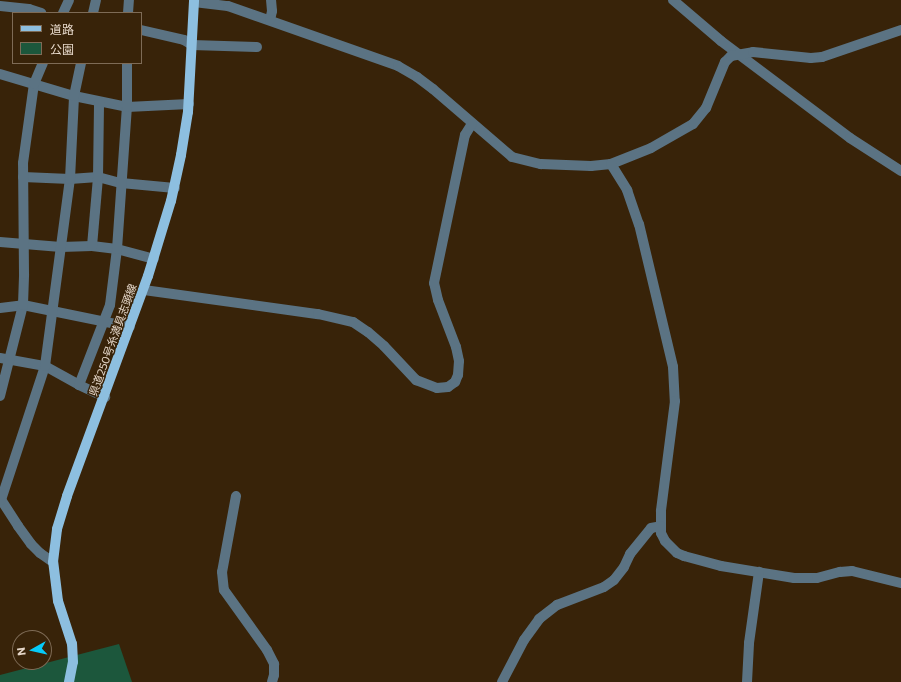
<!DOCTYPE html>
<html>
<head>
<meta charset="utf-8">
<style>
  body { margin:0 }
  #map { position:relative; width:901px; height:682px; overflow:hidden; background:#382309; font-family:Commissioner,"Noto Sans JP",sans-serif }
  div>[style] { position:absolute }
  .green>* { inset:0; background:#1c573c }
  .minor>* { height:10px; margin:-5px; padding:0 5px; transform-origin:5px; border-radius:5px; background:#5b7383 }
  .major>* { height:10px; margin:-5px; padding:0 5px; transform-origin:5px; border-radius:5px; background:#8dbfe0 }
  span { translate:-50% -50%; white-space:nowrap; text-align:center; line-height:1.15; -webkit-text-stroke:3px #382309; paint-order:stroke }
  .street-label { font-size:11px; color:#e6d8ca }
  .legend { position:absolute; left:12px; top:12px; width:130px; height:52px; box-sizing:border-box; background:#382309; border:1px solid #7e6b56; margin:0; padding:5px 7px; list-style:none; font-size:12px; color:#e6d8ca }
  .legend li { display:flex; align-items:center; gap:8px; height:20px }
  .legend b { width:20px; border:1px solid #7e6b56 }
  .north { position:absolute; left:12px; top:630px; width:40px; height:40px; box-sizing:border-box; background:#382309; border:1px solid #7e6b56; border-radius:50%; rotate:262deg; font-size:11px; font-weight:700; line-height:16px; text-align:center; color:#e6d8ca }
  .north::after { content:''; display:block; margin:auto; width:14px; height:18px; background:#06cbf9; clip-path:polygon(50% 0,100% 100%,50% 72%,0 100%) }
</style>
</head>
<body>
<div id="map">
  <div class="green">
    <i style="clip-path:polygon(119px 644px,132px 682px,0 682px,0 675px)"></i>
  </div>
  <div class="minor">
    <i style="left:673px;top:0;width:63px;rotate:40.5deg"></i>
    <i style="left:721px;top:41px;width:161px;rotate:36.9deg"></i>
    <i style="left:850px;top:138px;width:61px;rotate:32.9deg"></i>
    <i style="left:194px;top:2px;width:34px;rotate:7deg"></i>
    <i style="left:228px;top:6px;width:180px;rotate:19.4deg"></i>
    <i style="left:398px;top:66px;width:22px;rotate:30deg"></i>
    <i style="left:417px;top:77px;width:20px;rotate:37deg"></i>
    <i style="left:433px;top:89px;width:104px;rotate:40.7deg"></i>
    <i style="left:512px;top:157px;width:30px;rotate:14deg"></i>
    <i style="left:541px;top:164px;width:50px;rotate:2.3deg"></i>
    <i style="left:591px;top:166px;width:20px;rotate:-6deg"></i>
    <i style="left:611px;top:164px;width:43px;rotate:-21.8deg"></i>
    <i style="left:651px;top:148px;width:48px;rotate:-29.7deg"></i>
    <i style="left:693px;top:124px;width:21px;rotate:-51deg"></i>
    <i style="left:706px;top:108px;width:50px;rotate:-67.6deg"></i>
    <i style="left:725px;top:62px;width:8px;rotate:-45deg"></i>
    <i style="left:731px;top:56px;width:22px;rotate:-10deg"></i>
    <i style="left:753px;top:52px;width:58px;rotate:5.9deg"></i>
    <i style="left:811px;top:58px;width:11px;rotate:-5deg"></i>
    <i style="left:822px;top:57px;width:83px;rotate:-18.9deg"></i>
    <i style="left:0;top:6px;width:29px;rotate:6deg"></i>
    <i style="left:29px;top:9px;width:13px;rotate:18deg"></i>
    <i style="left:63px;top:13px;width:14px;rotate:-65deg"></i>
    <i style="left:93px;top:13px;width:13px;rotate:-77deg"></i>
    <i style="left:128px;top:13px;width:13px;rotate:-86deg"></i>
    <i style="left:270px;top:20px;width:9px;rotate:-77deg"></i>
    <i style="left:272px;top:11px;width:11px;rotate:-95deg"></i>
    <i style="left:141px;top:30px;width:44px;rotate:13.1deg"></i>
    <i style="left:184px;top:40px;width:9px;rotate:32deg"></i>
    <i style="left:192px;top:45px;width:65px;rotate:1.8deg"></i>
    <i style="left:0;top:74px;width:77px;rotate:16.6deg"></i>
    <i style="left:74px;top:96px;width:54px;rotate:11.7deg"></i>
    <i style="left:127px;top:107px;width:62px;rotate:-2.8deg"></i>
    <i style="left:611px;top:164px;width:31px;rotate:58deg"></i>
    <i style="left:627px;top:190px;width:36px;rotate:71deg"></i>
    <i style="left:639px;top:224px;width:147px;rotate:76.6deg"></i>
    <i style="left:673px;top:367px;width:34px;rotate:87deg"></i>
    <i style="left:675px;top:401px;width:111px;rotate:97.3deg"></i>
    <i style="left:661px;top:511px;width:22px;rotate:90deg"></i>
    <i style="left:661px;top:533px;width:9px;rotate:63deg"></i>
    <i style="left:665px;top:541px;width:17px;rotate:45deg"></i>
    <i style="left:677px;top:553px;width:8px;rotate:23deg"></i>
    <i style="left:684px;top:556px;width:38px;rotate:15deg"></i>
    <i style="left:721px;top:566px;width:74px;rotate:9.3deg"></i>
    <i style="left:794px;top:578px;width:23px"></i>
    <i style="left:817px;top:578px;width:24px;rotate:-15deg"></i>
    <i style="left:840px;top:572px;width:12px;rotate:-5deg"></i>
    <i style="left:852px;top:571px;width:50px;rotate:13.8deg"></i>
    <i style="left:23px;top:177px;width:47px;rotate:2.4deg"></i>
    <i style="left:70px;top:179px;width:28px;rotate:-4deg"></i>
    <i style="left:98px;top:177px;width:24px;rotate:15deg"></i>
    <i style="left:121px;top:183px;width:54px;rotate:5.3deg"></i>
    <i style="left:0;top:242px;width:61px;rotate:4.7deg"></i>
    <i style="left:61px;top:247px;width:31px;rotate:-2deg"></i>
    <i style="left:92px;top:246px;width:25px;rotate:7deg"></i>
    <i style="left:117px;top:249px;width:38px;rotate:15deg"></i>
    <i style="left:92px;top:246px;width:69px;rotate:-85deg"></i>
    <i style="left:98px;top:177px;width:75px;rotate:-89.2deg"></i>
    <i style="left:144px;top:290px;width:176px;rotate:7.9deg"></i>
    <i style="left:318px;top:314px;width:36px;rotate:13deg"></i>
    <i style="left:353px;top:322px;width:18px;rotate:34deg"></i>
    <i style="left:368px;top:332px;width:21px;rotate:41deg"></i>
    <i style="left:384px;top:346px;width:47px;rotate:46.7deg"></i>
    <i style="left:416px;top:380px;width:22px;rotate:21deg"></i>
    <i style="left:437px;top:388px;width:11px;rotate:-5deg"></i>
    <i style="left:448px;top:387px;width:9px;rotate:-36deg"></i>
    <i style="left:455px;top:382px;width:8px;rotate:-67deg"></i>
    <i style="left:458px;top:375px;width:14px;rotate:-86deg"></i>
    <i style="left:459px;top:361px;width:14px;rotate:-102deg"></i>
    <i style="left:456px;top:347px;width:50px;rotate:-111deg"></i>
    <i style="left:438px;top:300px;width:17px;rotate:-103deg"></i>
    <i style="left:434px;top:283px;width:151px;rotate:-78.2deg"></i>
    <i style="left:465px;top:135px;width:13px;rotate:-58deg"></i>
    <i style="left:0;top:308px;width:23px;rotate:-7deg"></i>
    <i style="left:23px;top:305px;width:109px;rotate:11.6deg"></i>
    <i style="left:0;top:358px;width:46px;rotate:10.1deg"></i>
    <i style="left:45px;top:366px;width:39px;rotate:29deg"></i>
    <i style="left:79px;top:385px;width:29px;rotate:25deg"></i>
    <i style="left:79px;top:385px;width:86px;rotate:-68.8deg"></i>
    <i style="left:110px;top:305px;width:56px;rotate:-82.9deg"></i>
    <i style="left:117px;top:249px;width:142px;rotate:-86deg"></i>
    <i style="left:127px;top:107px;width:44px;rotate:-90deg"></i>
    <i style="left:0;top:396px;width:94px;rotate:-75.8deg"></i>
    <i style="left:23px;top:305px;width:31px;rotate:-88deg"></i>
    <i style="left:24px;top:274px;width:111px;rotate:-90.5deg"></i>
    <i style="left:23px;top:163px;width:80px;rotate:-82.1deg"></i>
    <i style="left:34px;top:84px;width:23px;rotate:-67deg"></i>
    <i style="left:236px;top:496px;width:77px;rotate:100.4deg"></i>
    <i style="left:222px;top:572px;width:18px;rotate:84deg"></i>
    <i style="left:224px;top:590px;width:74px;rotate:54.4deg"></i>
    <i style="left:267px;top:650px;width:16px;rotate:63deg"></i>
    <i style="left:274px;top:664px;width:11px;rotate:90deg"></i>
    <i style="left:274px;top:675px;width:7px;rotate:106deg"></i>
    <i style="left:0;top:498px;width:33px;rotate:57deg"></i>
    <i style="left:18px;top:526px;width:22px;rotate:54deg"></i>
    <i style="left:31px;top:544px;width:13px;rotate:45deg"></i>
    <i style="left:40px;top:553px;width:16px;rotate:35deg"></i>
    <i style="left:1px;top:500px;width:141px;rotate:-71.8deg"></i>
    <i style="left:45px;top:366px;width:189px;rotate:-82.4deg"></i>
    <i style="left:70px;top:179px;width:83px;rotate:-87.2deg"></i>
    <i style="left:74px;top:96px;width:34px;rotate:-78deg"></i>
    <i style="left:502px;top:682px;width:47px;rotate:-62.4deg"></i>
    <i style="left:524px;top:640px;width:26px;rotate:-54deg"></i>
    <i style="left:539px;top:619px;width:23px;rotate:-38deg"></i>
    <i style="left:557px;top:605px;width:50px;rotate:-21deg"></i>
    <i style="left:604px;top:587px;width:12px;rotate:-35deg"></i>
    <i style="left:614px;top:580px;width:16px;rotate:-52deg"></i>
    <i style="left:624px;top:567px;width:14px;rotate:-65deg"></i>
    <i style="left:630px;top:554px;width:33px;rotate:-51deg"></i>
    <i style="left:651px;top:528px;width:10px;rotate:-11deg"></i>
    <i style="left:747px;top:682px;width:39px;rotate:-87deg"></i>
    <i style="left:749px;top:643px;width:72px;rotate:-82deg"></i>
  </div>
  <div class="major">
    <i style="left:69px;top:682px;width:20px;rotate:-79deg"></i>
    <i style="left:73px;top:662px;width:18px;rotate:-93deg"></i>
    <i style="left:72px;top:644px;width:45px;rotate:-108deg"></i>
    <i style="left:58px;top:601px;width:39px;rotate:-97deg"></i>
    <i style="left:53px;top:562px;width:33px;rotate:-83deg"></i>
    <i style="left:57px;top:529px;width:34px;rotate:-73deg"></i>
    <i style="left:67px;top:496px;width:234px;rotate:-69.8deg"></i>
    <i style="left:148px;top:276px;width:78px;rotate:-73deg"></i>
    <i style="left:171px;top:201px;width:47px;rotate:-77.7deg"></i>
    <i style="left:181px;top:155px;width:44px;rotate:-80.8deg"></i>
    <i style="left:188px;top:112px;width:112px;rotate:-86.9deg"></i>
  </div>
  <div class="street-label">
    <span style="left:113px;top:340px;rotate:-70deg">県道250号糸満具志頭線</span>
  </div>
  <ul class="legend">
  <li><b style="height:5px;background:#8dbfe0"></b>道路</li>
  <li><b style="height:11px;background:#1c573c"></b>公園</li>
  </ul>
  <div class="north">N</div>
</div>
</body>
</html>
